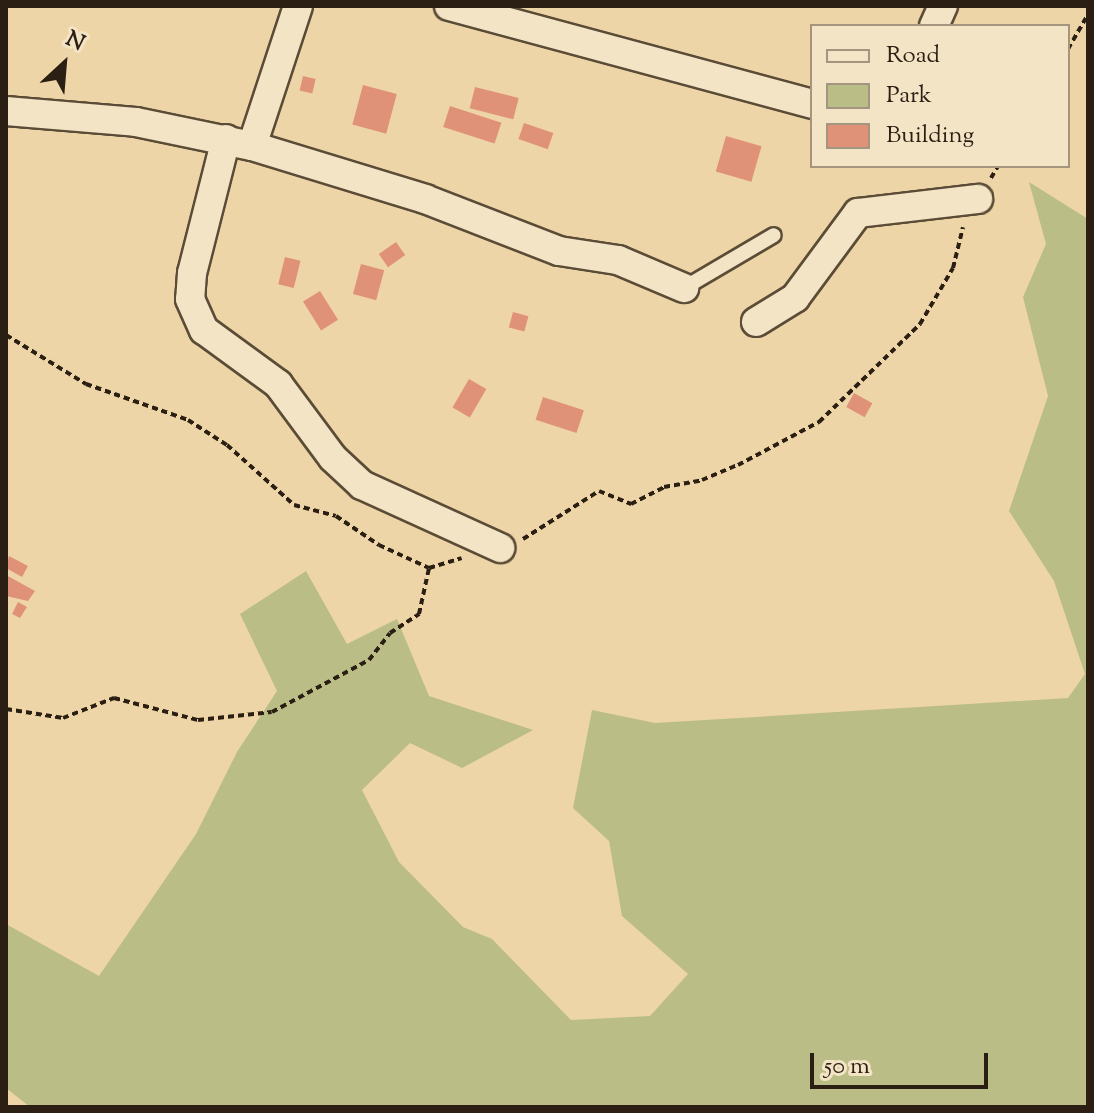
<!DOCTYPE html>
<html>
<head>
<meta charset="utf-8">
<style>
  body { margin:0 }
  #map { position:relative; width:1094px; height:1113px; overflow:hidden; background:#eed5a7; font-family:"Sorts Mill Goudy",serif }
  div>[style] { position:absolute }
  .green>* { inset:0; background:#babd86 }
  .building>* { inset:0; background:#e09279; transform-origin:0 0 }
  .path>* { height:4px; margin-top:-2px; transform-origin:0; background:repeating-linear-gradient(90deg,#2a1f12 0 6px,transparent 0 10px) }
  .roads { filter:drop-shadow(2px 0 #5b4c37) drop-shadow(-2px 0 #5b4c37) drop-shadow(0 2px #5b4c37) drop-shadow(0 -2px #5b4c37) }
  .lane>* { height:14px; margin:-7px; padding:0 7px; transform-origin:7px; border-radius:7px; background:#f4e4c6 }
  .street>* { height:28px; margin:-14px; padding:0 14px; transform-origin:14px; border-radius:14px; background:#f4e4c6 }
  span { translate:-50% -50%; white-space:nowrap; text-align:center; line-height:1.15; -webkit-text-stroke:7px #f4e4c6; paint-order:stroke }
  .frame { position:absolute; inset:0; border:8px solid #2a1f12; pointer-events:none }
  .legend { position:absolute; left:810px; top:24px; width:260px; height:144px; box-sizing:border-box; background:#f4e4c6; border:2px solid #a3957e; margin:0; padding:10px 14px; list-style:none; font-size:24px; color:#2a1f12 }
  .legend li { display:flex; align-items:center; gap:16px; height:40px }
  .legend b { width:40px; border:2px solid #a3957e }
  .north { position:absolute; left:24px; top:24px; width:80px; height:80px; -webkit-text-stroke:6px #f4e4c6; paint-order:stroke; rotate:26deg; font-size:22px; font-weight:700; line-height:32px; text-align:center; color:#2a1f12 }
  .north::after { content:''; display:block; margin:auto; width:28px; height:36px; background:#2a1f12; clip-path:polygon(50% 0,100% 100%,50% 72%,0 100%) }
  .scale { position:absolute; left:810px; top:1053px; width:178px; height:36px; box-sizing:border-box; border:4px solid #2a1f12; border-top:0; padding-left:10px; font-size:24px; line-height:28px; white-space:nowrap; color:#2a1f12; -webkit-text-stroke:6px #f4e4c6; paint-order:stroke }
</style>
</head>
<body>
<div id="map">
  <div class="green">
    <i style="clip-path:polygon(1029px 182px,1088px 219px,1088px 1107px,30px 1107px,6px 1088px,6px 924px,99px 976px,196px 834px,237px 752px,277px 691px,240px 614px,306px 571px,347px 644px,397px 619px,429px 696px,533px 730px,462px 768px,410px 743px,362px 790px,399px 862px,463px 927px,492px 939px,571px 1020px,650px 1016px,688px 974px,622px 916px,609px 841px,573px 808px,592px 710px,655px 723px,1068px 698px,1085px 674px,1054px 581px,1009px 511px,1048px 396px,1023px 297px,1046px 244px)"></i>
  </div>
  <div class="building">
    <i style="left:303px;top:76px;width:13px;height:15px;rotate:13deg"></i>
    <i style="left:363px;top:85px;width:35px;height:41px;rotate:15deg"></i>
    <i style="left:475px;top:87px;width:45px;height:22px;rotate:14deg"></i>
    <i style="left:450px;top:106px;width:54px;height:22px;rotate:18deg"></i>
    <i style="left:524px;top:123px;width:31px;height:17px;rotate:19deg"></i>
    <i style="left:726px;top:136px;width:37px;height:37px;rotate:16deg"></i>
    <i style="left:396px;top:242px;width:16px;height:21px;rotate:55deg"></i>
    <i style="left:285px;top:257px;width:16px;height:28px;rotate:14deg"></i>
    <i style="left:361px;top:264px;width:24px;height:31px;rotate:15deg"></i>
    <i style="left:320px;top:291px;width:34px;height:20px;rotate:58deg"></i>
    <i style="left:513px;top:312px;width:16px;height:16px;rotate:15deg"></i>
    <i style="left:469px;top:379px;width:20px;height:33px;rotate:30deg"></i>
    <i style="left:854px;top:393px;width:21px;height:16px;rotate:29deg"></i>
    <i style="left:543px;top:397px;width:43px;height:24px;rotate:18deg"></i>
    <i style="clip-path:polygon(9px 556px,28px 566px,22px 577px,6px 568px)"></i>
    <i style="clip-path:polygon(6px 575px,35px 591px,28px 601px,6px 596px)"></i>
    <i style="clip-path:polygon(18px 602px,27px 607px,20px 618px,12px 614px)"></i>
  </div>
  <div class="path">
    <i style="left:1068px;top:49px;width:39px;rotate:-60deg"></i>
    <i style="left:991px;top:178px;width:14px;rotate:-60deg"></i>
    <i style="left:6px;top:335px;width:94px;rotate:31.5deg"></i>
    <i style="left:86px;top:384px;width:108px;rotate:19.4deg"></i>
    <i style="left:188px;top:420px;width:46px;rotate:32.7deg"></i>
    <i style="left:227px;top:445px;width:90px;rotate:41.8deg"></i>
    <i style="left:294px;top:505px;width:43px;rotate:14.7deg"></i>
    <i style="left:336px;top:516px;width:52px;rotate:34deg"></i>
    <i style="left:379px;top:545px;width:55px;rotate:24.7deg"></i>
    <i style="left:523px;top:539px;width:90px;rotate:-32.3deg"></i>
    <i style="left:599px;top:491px;width:35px;rotate:22deg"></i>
    <i style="left:631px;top:504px;width:37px;rotate:-27deg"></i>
    <i style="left:664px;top:487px;width:39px;rotate:-10deg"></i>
    <i style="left:702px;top:480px;width:39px;rotate:-23deg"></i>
    <i style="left:738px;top:465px;width:92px;rotate:-28deg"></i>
    <i style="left:819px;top:422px;width:141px;rotate:-44.1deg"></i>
    <i style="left:920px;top:324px;width:65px;rotate:-59.5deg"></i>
    <i style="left:953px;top:268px;width:42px;rotate:-76.3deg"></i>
    <i style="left:6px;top:709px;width:58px;rotate:9deg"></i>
    <i style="left:63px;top:718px;width:55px;rotate:-21.4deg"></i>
    <i style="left:114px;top:698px;width:87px;rotate:14.7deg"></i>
    <i style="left:198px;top:720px;width:74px;rotate:-6.2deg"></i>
    <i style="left:272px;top:712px;width:110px;rotate:-28.2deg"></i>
    <i style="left:369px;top:660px;width:34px;rotate:-52deg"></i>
    <i style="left:390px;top:633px;width:35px;rotate:-33deg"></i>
    <i style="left:419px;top:614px;width:47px;rotate:-77.7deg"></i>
    <i style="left:429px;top:568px;width:34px;rotate:-17deg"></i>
  </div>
  <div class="roads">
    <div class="lane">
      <i style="left:684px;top:288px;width:104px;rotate:-30.5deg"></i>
    </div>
    <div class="street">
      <i style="left:449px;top:6px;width:376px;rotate:15.1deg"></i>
      <i style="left:934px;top:26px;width:22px;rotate:-66deg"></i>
      <i style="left:6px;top:111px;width:130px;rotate:4.8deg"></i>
      <i style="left:136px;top:122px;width:118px;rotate:11.7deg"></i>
      <i style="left:252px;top:146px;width:181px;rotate:17deg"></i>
      <i style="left:425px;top:199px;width:144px;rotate:21.2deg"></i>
      <i style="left:559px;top:251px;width:60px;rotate:8.7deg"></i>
      <i style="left:618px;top:260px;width:72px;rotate:23deg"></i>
      <i style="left:226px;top:139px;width:138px;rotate:104.2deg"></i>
      <i style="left:192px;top:273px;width:26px;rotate:94deg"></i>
      <i style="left:190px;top:299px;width:34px;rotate:66deg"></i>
      <i style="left:204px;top:330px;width:92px;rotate:36.1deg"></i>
      <i style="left:278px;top:384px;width:92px;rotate:53.4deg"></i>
      <i style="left:333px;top:458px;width:40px;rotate:43deg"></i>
      <i style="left:362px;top:485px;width:152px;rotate:24.5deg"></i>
      <i style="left:252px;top:146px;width:147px;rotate:-71.8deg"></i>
      <i style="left:756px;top:322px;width:46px;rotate:-31.6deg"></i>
      <i style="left:795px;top:298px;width:106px;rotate:-53.5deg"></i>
      <i style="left:858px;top:213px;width:121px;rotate:-6.7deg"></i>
    </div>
  </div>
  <div class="frame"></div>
  <ul class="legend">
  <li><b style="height:10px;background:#f4e4c6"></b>Road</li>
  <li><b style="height:22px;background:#babd86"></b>Park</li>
  <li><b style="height:22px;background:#e09279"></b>Building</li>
  </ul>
  <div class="north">N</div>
  <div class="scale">50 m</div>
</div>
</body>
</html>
